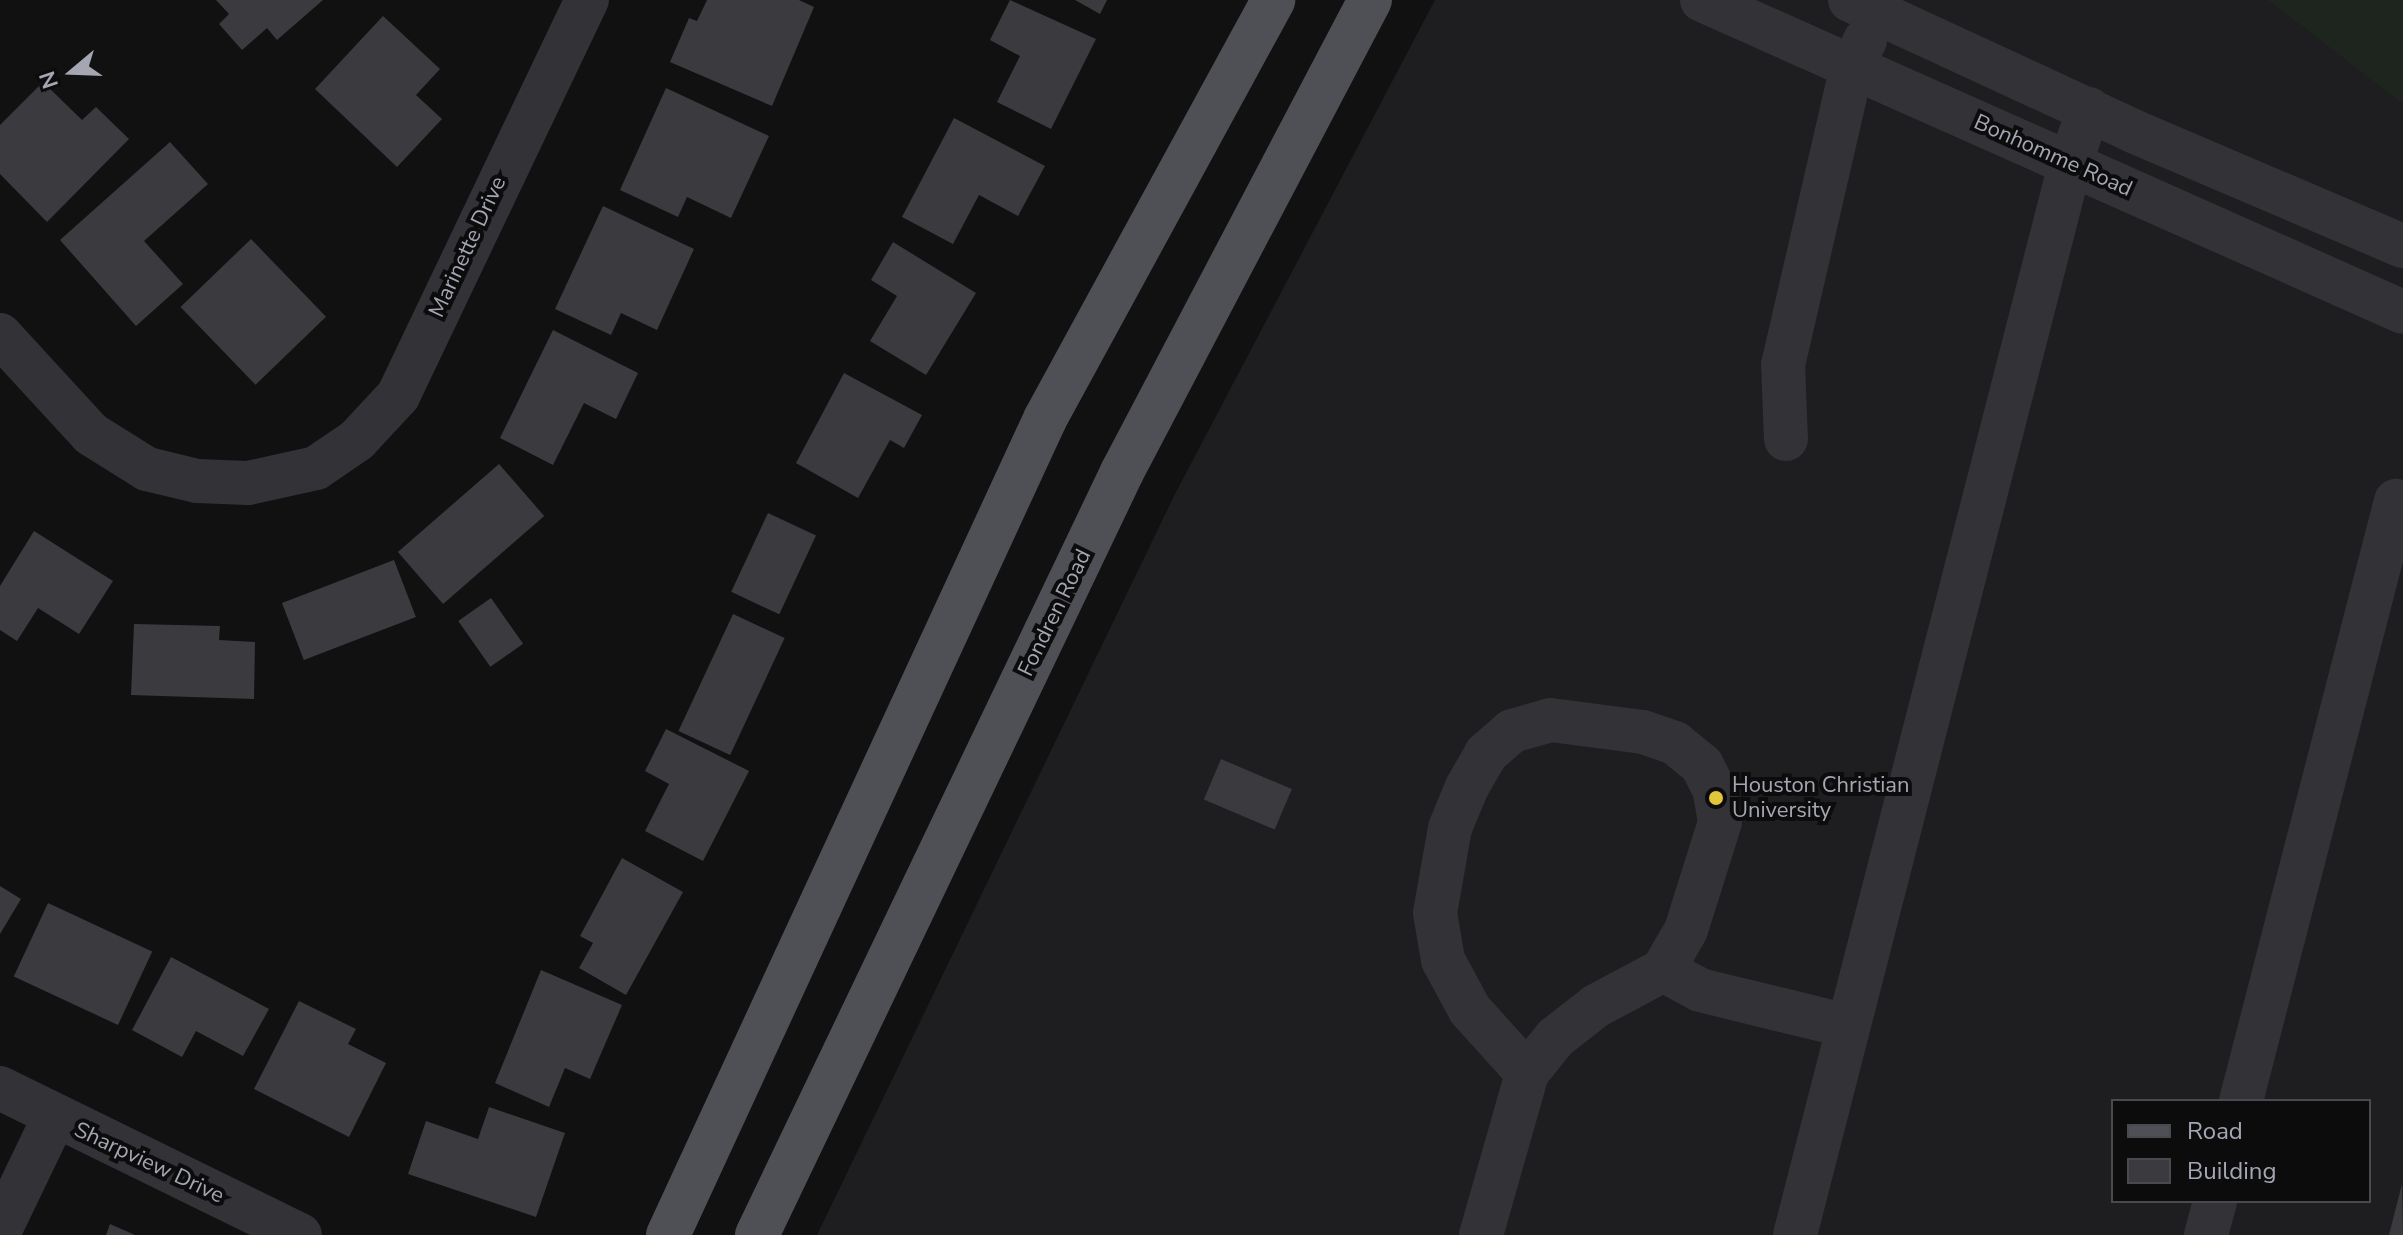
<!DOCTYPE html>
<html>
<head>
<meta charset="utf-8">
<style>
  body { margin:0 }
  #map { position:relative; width:2403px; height:1235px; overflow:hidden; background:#111112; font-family:"Nunito Sans",sans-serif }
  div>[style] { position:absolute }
  .built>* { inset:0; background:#1e1d1f }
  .green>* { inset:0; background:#1e251f }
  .building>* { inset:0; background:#3b3b3f; transform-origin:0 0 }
  .minor>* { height:44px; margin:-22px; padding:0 22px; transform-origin:22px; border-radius:22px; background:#323237 }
  .major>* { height:44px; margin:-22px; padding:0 22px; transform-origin:22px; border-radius:22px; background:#4f4f56 }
  .dots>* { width:22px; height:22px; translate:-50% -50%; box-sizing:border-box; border:4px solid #0c0c0d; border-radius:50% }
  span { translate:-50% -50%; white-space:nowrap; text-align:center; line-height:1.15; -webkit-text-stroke:8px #0c0c0d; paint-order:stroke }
  .street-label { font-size:22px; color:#a4a6b2 }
  .poi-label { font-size:22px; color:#a4a6b2 }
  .left { translate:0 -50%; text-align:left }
  .legend { position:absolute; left:2111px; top:1099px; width:260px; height:104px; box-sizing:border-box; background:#0c0c0d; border:2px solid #494a4f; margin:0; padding:10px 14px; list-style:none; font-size:24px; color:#a4a6b2 }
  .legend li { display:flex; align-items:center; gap:16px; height:40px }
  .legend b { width:40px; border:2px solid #494a4f }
  .north { position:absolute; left:32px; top:32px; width:80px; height:80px; -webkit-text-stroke:6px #0c0c0d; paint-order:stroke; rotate:251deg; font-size:22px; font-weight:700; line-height:32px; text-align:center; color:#a4a6b2 }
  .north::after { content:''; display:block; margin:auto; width:28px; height:36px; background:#a4a6b2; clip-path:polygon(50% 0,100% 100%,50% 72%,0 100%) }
</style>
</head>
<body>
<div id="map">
  <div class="built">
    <i style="clip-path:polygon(evenodd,1435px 0,2403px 0,2403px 1235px,817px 1235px,1175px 494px,1435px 0,2113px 1101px,2369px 1101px,2369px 1201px,2113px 1201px,2113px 1101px)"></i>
  </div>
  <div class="green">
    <i style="clip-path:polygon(2268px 0,2403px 0,2403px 104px)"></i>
  </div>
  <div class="building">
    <i style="clip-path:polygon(216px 0,323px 0,277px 40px,267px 28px,242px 50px,219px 24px,229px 14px)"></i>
    <i style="clip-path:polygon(707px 0,799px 0,814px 7px,772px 106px,670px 62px,689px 18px,697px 21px)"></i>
    <i style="clip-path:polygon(1010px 0,1096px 39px,1051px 129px,997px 102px,1020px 56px,990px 40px)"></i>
    <i style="clip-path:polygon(1075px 0,1107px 0,1100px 14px)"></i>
    <i style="clip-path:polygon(383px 16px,440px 69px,416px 95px,442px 119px,397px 167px,315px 89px)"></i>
    <i style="clip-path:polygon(43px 82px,82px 120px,96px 107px,129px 139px,47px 222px,0 174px,0 125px)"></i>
    <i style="clip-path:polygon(666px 88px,769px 136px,731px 218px,687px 197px,678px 217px,620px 190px)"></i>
    <i style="clip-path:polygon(954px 118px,1045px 166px,1018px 216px,979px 195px,953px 244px,902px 217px)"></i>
    <i style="clip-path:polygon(170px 142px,208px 184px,144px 241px,183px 284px,136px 326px,60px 240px)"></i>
    <i style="clip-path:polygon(603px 206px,694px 249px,657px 330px,621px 313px,611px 335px,555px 309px)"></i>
    <i style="left:251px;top:239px;width:108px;height:98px;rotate:46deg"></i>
    <i style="clip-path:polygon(893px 242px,976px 293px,926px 375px,870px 341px,897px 296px,871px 280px)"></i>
    <i style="clip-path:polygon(553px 330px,638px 373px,616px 419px,584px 403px,553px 465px,500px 438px)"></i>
    <i style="clip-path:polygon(844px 373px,922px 415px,904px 448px,890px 440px,858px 498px,796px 463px)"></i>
    <i style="left:499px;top:464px;width:69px;height:134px;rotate:49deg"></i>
    <i style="left:768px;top:513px;width:53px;height:87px;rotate:25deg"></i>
    <i style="clip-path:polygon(34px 531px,113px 581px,79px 634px,38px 608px,17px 641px,0 630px,0 586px)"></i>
    <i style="left:394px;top:560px;width:61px;height:120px;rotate:69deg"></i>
    <i style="left:491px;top:598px;width:56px;height:40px;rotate:55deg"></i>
    <i style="left:733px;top:614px;width:57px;height:129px;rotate:25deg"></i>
    <i style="clip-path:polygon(134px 624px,220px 626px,219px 640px,255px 642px,254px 699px,131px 695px)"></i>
    <i style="clip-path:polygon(666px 729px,749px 771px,703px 861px,645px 831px,669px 784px,645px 771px)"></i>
    <i style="left:1221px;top:759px;width:77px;height:44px;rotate:23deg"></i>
    <i style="clip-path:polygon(622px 858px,683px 892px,626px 995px,579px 968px,593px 943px,580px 936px)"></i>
    <i style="clip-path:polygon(0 886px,21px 899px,0 934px)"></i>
    <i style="left:48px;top:903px;width:115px;height:81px;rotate:25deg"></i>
    <i style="clip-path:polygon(171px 957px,269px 1009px,243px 1056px,196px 1031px,182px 1057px,132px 1030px)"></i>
    <i style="clip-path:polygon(541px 970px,622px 1005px,590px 1079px,565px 1068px,549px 1107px,495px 1083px)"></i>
    <i style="clip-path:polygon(299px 1001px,356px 1029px,348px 1044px,386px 1063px,349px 1137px,254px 1089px)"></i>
    <i style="clip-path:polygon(489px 1107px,565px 1133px,536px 1217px,408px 1174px,426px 1121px,478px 1139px)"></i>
    <i style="clip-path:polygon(2402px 1184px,2403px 1235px,2389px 1235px)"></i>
    <i style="clip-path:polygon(110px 1224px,135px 1235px,106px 1235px)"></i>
  </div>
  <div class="minor">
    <i style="left:1702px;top:0;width:767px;rotate:23.99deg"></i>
    <i style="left:1850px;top:0;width:312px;rotate:24.8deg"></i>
    <i style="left:2133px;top:131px;width:293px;rotate:23.1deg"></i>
    <i style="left:0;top:335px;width:134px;rotate:47.4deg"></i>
    <i style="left:91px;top:434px;width:66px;rotate:32deg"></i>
    <i style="left:147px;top:469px;width:51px;rotate:13.5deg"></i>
    <i style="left:197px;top:481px;width:51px;rotate:2.2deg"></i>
    <i style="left:248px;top:483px;width:70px;rotate:-12.4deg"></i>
    <i style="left:316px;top:468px;width:50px;rotate:-34.3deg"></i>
    <i style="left:357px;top:440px;width:60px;rotate:-47deg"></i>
    <i style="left:398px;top:396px;width:439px;rotate:-64.5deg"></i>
    <i style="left:1786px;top:439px;width:74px;rotate:-92.3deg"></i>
    <i style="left:1783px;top:365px;width:306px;rotate:-77deg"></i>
    <i style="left:1852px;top:67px;width:30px;rotate:-64deg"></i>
    <i style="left:1663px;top:970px;width:42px;rotate:28.4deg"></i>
    <i style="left:1700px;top:990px;width:152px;rotate:13.7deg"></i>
    <i style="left:0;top:1088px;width:334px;rotate:26.1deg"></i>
    <i style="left:2241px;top:1101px;width:620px;rotate:-75.52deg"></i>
    <i style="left:0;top:1230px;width:124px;rotate:-64.3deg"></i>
    <i style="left:1481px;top:1235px;width:168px;rotate:-74.1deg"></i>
    <i style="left:1527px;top:1073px;width:45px;rotate:-51.3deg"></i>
    <i style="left:1555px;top:1038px;width:52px;rotate:-38deg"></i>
    <i style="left:1596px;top:1006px;width:76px;rotate:-28.2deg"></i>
    <i style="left:1663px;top:970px;width:46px;rotate:-60.1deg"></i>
    <i style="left:1686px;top:930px;width:113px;rotate:-72.5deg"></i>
    <i style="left:1720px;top:822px;width:34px;rotate:-100deg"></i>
    <i style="left:1714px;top:789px;width:27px;rotate:-117deg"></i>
    <i style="left:1702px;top:765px;width:35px;rotate:-141deg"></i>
    <i style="left:1675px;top:743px;width:34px;rotate:-161deg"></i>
    <i style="left:1643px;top:732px;width:93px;rotate:-172.6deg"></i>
    <i style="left:1551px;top:720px;width:41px;rotate:164.2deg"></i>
    <i style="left:1512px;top:731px;width:35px;rotate:139deg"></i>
    <i style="left:1486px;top:754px;width:38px;rotate:120deg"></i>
    <i style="left:1467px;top:787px;width:44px;rotate:112.5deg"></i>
    <i style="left:1450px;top:828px;width:86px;rotate:100deg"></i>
    <i style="left:1435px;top:913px;width:48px;rotate:80.3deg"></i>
    <i style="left:1443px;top:960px;width:57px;rotate:61.6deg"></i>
    <i style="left:1470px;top:1010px;width:85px;rotate:47.9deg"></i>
    <i style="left:1795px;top:1235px;width:1109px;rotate:-75.59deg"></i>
    <i style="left:2071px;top:161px;width:55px;rotate:-70.9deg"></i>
    <i style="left:2206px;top:1235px;width:35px;rotate:-75deg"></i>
  </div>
  <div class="major">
    <i style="left:668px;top:1235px;width:899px;rotate:-65.2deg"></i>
    <i style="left:1045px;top:419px;width:477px;rotate:-61.4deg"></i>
    <i style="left:757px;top:1235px;width:846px;rotate:-64.43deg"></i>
    <i style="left:1122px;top:472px;width:533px;rotate:-62.28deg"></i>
  </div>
  <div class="dots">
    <i style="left:1716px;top:798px;background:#e1c53b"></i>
  </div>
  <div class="street-label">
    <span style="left:2053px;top:156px;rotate:24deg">Bonhomme Road</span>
    <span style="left:468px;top:247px;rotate:-65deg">Marinette Drive</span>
    <span style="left:1055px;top:613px;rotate:-64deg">Fondren Road</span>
    <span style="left:149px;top:1163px;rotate:25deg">Sharpview Drive</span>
  </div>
  <div class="poi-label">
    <span class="left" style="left:1732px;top:798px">Houston Christian<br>University</span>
  </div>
  <ul class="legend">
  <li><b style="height:10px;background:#4f4f56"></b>Road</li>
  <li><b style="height:22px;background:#3b3b3f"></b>Building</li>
  </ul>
  <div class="north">N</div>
</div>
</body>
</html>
